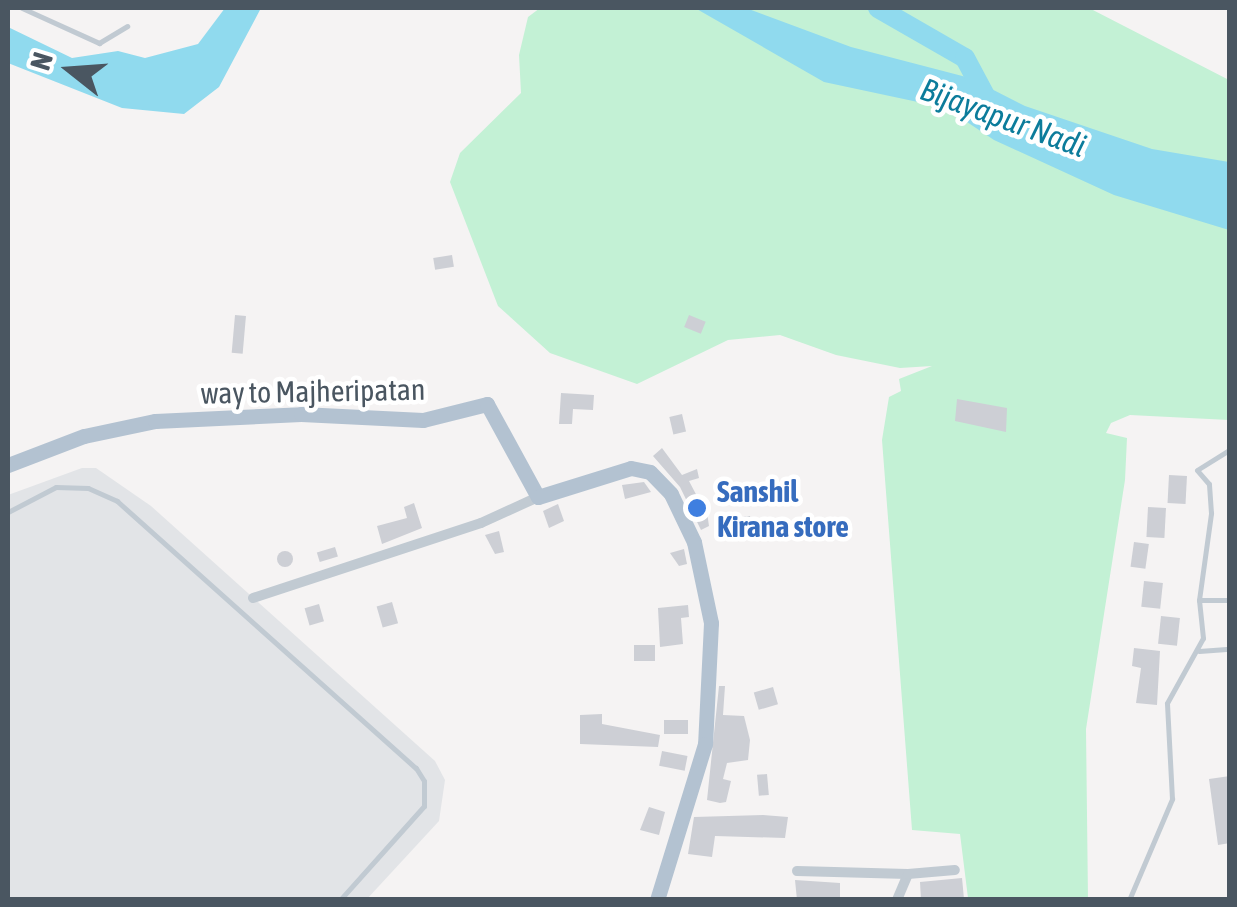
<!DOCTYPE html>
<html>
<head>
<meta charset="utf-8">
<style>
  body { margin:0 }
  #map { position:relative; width:1237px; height:907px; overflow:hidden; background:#f5f3f3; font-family:"Asap Condensed",sans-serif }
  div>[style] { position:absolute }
  .airport>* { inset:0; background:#e2e4e7 }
  .green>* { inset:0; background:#c3f1d5 }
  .water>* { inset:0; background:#90daee }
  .river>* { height:20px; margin:-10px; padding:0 10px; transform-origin:10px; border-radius:10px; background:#90daee }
  .building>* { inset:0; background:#cdcfd5; transform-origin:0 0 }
  .round { border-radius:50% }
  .service>* { height:5px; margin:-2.5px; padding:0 2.5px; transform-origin:2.5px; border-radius:2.5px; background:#c1cad2 }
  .minor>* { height:10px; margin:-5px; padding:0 5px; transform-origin:5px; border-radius:5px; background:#c1cad2 }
  .primary>* { height:15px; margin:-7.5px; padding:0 7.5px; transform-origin:7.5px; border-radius:7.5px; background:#b3c2d1 }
  .dots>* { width:28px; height:28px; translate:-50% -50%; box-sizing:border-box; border:5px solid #fff; border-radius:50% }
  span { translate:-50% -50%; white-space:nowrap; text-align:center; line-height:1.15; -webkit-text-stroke:9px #fff; paint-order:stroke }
  .street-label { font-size:30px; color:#4a5661 }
  .shop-label { font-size:30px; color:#366cbe; font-weight:700 }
  .left { translate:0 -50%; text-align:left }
  .water-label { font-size:32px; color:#0c7c9b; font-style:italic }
  .frame { position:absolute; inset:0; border:10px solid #4a5661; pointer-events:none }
  .north { position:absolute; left:20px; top:20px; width:100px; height:100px; -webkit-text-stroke:8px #fff; paint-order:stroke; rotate:287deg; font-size:28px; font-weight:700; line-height:40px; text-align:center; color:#4a5661 }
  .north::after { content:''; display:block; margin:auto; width:35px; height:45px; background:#4a5661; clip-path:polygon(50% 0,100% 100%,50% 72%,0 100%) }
</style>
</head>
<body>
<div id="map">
  <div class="airport">
    <i style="clip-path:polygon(82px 468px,96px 468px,151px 506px,435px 761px,445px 780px,439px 821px,367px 899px,8px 900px,8px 495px)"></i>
  </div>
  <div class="green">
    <i style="clip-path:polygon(540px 8px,1089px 8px,1229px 80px,1229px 420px,1130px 415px,1111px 423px,1106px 433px,1127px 438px,1125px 480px,1086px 729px,1088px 899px,968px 898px,960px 834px,912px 830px,882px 440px,889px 397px,901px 391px,899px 379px,932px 366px,900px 368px,836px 355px,780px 335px,728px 340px,637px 384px,550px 353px,498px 306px,450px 182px,460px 153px,521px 93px,519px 55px,528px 17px)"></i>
  </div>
  <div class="water">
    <i style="clip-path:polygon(225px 8px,261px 8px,219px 87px,184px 114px,122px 108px,8px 63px,8px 27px,72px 58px,118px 51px,145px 58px,198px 44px)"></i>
    <i style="clip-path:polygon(695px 8px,746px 8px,851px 47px,970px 78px,1025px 106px,1152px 149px,1229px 162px,1229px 230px,1114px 195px,994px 140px,946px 108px,824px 82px)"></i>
  </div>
  <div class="river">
    <i style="left:878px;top:8px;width:100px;rotate:29.9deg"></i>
    <i style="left:965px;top:58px;width:51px;rotate:61.9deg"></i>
  </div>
  <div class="building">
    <i style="left:452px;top:255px;width:12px;height:19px;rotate:81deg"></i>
    <i style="left:235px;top:315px;width:11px;height:38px;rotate:5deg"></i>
    <i style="left:689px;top:315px;width:18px;height:13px;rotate:22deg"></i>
    <i style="clip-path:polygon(561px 393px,594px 395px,593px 410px,573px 409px,572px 424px,559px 424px)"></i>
    <i style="clip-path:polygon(957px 399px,1007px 408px,1006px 432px,955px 421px)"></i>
    <i style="left:682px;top:414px;width:18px;height:13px;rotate:77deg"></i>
    <i style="clip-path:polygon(662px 448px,682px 475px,697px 469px,699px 478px,689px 481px,699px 500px,705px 498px,709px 526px,701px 530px,680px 487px,653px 456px)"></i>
    <i style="left:1169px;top:475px;width:18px;height:28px;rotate:3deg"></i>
    <i style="clip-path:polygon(644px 482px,651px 492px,625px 499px,622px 485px)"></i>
    <i style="clip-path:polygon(414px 503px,422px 528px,382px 544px,377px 526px,407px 518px,404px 507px)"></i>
    <i style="clip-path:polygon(558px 504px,564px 521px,549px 528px,543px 511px)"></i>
    <i style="left:1148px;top:507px;width:18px;height:30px;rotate:3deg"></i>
    <i style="left:750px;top:516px;width:16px;height:24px;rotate:83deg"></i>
    <i style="clip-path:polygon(499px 531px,504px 552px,495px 554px,485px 535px)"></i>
    <i style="left:1134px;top:542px;width:15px;height:25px;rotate:8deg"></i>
    <i style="left:335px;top:547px;width:10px;height:19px;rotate:73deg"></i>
    <i style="clip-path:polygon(684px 549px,687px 564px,679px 566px,670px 553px)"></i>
    <i class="round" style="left:277px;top:551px;width:16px;height:16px"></i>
    <i style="left:1144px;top:581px;width:19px;height:26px;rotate:6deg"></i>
    <i style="left:392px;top:602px;width:22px;height:16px;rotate:74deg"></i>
    <i style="left:319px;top:604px;width:18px;height:15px;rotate:74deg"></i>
    <i style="clip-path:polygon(688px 605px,689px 617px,681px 618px,683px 644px,660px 647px,658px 608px)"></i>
    <i style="left:1161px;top:616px;width:19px;height:28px;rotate:6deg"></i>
    <i style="left:655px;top:645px;width:16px;height:21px;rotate:90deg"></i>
    <i style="clip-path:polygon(1134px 648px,1160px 651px,1157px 705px,1136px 703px,1141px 668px,1132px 666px)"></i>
    <i style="clip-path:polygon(719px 686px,725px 686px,723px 715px,744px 716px,750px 740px,748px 760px,727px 763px,723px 779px,731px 781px,726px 802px,720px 803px,707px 800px)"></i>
    <i style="left:773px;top:687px;width:18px;height:20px;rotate:74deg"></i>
    <i style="clip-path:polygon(602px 714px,602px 724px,660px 735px,658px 747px,580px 744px,580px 715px)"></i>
    <i style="left:688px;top:720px;width:14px;height:24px;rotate:90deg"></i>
    <i style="left:662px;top:751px;width:26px;height:15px;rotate:11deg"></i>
    <i style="left:767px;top:774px;width:21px;height:10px;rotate:85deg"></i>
    <i style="clip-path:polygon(1230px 776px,1230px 843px,1218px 845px,1209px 779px)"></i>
    <i style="clip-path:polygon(649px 807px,665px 812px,659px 835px,640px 830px)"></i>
    <i style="clip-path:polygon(694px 817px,763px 815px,788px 817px,785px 838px,715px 836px,712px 857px,688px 854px)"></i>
    <i style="clip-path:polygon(962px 878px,964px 899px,921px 900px,920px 882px)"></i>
    <i style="clip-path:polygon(795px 880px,840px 883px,840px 900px,797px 900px)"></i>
  </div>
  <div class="service">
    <i style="left:22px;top:8px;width:85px;rotate:24.4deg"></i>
    <i style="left:99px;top:43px;width:33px;rotate:-31deg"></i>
    <i style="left:8px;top:512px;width:54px;rotate:-27.5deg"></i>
    <i style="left:56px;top:487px;width:32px;rotate:2deg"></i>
    <i style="left:88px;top:488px;width:32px;rotate:24deg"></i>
    <i style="left:117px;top:501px;width:401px;rotate:41.8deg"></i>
    <i style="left:416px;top:768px;width:15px;rotate:58deg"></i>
    <i style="left:424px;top:781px;width:25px;rotate:90deg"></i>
    <i style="left:424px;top:806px;width:126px;rotate:131.8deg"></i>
    <i style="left:1199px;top:600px;width:31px"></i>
    <i style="left:1199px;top:651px;width:31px;rotate:-4deg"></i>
    <i style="left:1129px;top:900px;width:110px;rotate:-66.9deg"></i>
    <i style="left:1172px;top:799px;width:96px;rotate:-93deg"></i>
    <i style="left:1167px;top:703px;width:74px;rotate:-61deg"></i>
    <i style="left:1203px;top:638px;width:38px;rotate:-96deg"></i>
    <i style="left:1199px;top:600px;width:88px;rotate:-82.1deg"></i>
    <i style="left:1211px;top:513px;width:29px;rotate:-94deg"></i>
    <i style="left:1209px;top:484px;width:18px;rotate:-131deg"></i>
    <i style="left:1197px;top:470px;width:39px;rotate:-32deg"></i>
  </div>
  <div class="minor">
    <i style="left:253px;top:598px;width:240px;rotate:-18.2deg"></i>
    <i style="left:481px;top:523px;width:63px;rotate:-24.5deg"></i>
    <i style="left:797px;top:871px;width:111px;rotate:1.5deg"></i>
    <i style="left:908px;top:874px;width:28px;rotate:113deg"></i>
    <i style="left:908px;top:874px;width:47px;rotate:-4.9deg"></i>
  </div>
  <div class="primary">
    <i style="left:8px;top:465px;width:81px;rotate:-20.9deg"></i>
    <i style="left:84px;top:436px;width:73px;rotate:-11.9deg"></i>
    <i style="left:155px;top:421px;width:146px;rotate:-2.7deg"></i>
    <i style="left:301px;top:414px;width:122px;rotate:2.8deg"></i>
    <i style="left:423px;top:420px;width:66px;rotate:-14deg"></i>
    <i style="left:487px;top:404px;width:106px;rotate:61.3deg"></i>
    <i style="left:538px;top:497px;width:97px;rotate:-17.3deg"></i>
    <i style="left:631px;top:468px;width:19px;rotate:12deg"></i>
    <i style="left:650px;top:472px;width:30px;rotate:46deg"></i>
    <i style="left:671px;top:494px;width:53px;rotate:64.4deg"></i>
    <i style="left:694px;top:542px;width:83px;rotate:78.1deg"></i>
    <i style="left:711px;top:623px;width:121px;rotate:92.8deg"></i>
    <i style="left:705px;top:744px;width:163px;rotate:107.1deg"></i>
  </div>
  <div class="dots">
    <i style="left:697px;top:508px;background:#3f7fe0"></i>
  </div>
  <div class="street-label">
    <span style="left:313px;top:391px;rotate:-1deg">way to Majheripatan</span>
  </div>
  <div class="shop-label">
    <span class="left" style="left:717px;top:508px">Sanshil<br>Kirana store</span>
  </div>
  <div class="water-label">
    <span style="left:1003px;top:118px;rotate:20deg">Bijayapur Nadi</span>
  </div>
  <div class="frame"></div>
  <div class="north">N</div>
</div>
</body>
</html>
